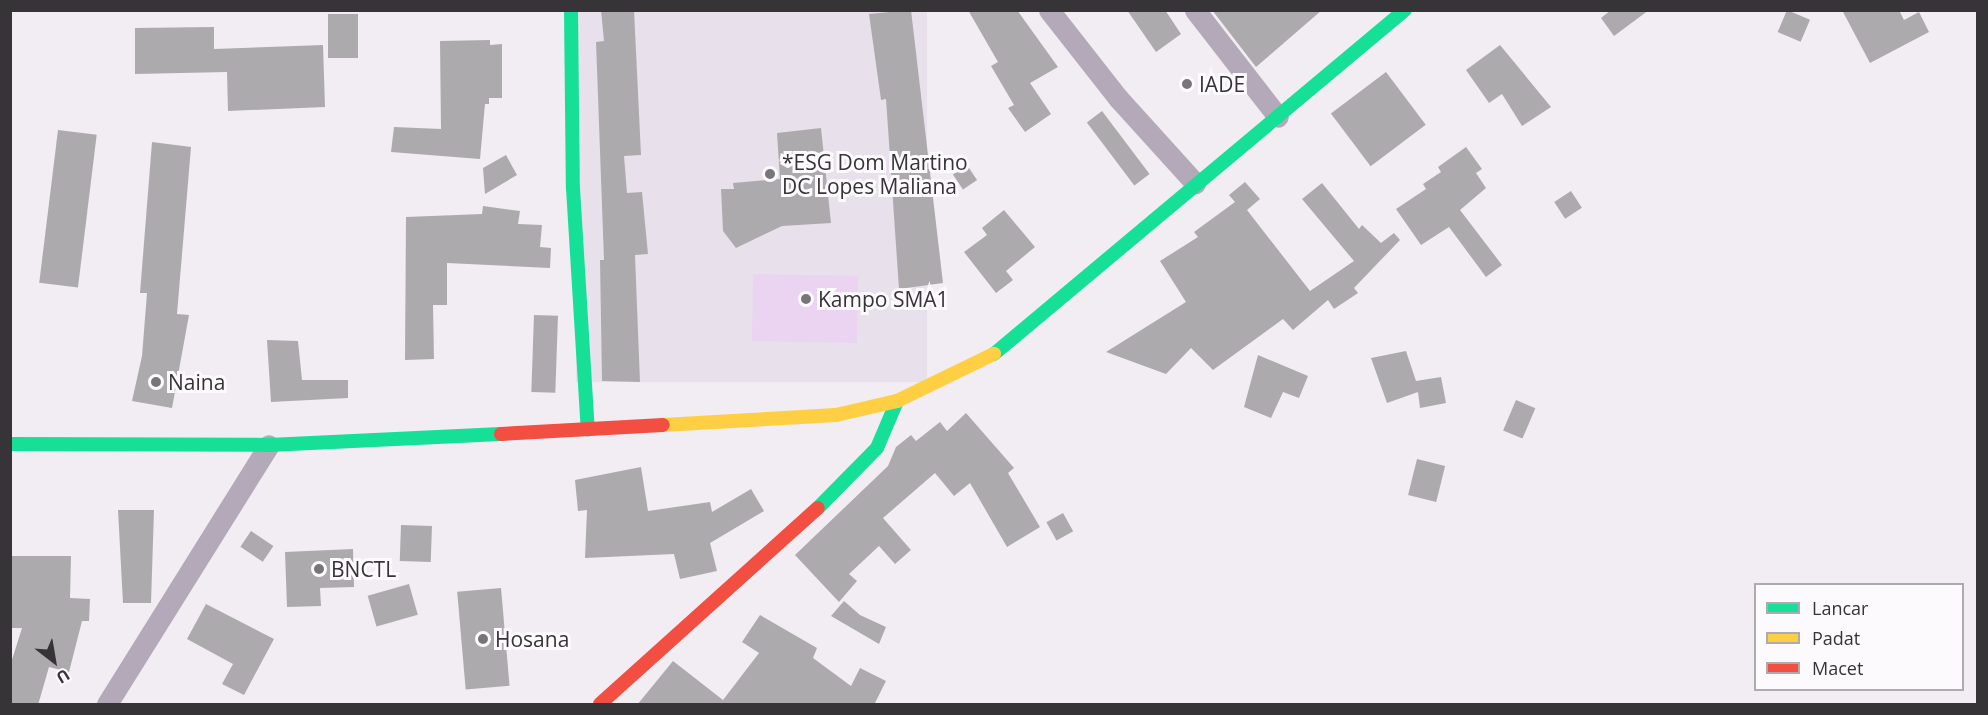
<!DOCTYPE html>
<html>
<head>
<meta charset="utf-8">
<style>
  body { margin:0 }
  #map { position:relative; width:1988px; height:715px; overflow:hidden; background:#f1edf3; font-family:"Open Sans",sans-serif }
  div>[style] { position:absolute }
  .built>* { inset:0; background:#e8e0eb; transform-origin:0 0 }
  .green>* { inset:0; background:#ead4f1; transform-origin:0 0 }
  .building>* { inset:0; background:#adaaae; transform-origin:0 0 }
  .street>* { height:21px; margin:-10.5px; padding:0 10.5px; transform-origin:10.5px; border-radius:10.5px; background:#b4a9b8 }
  .fast>* { height:14px; margin:-7px; padding:0 7px; transform-origin:7px; border-radius:7px; background:#16e098 }
  .slow>* { height:14px; margin:-7px; padding:0 7px; transform-origin:7px; border-radius:7px; background:#ffcf43 }
  .jam>* { height:14px; margin:-7px; padding:0 7px; transform-origin:7px; border-radius:7px; background:#f24e42 }
  .dots>* { width:16px; height:16px; translate:-50% -50%; box-sizing:border-box; border:3px solid #fdfafe; border-radius:50% }
  span { translate:-50% -50%; white-space:nowrap; text-align:center; line-height:1.15; -webkit-text-stroke:6px #fdfafe; paint-order:stroke }
  .poi-label { font-size:21px; color:#373438 }
  .left { translate:0 -50%; text-align:left }
  .frame { position:absolute; inset:0; border:12px solid #373438; pointer-events:none }
  .legend { position:absolute; left:1754px; top:583px; width:210px; height:108px; box-sizing:border-box; background:#fdfafe; border:2px solid #aeabaf; margin:0; padding:8px 10px; list-style:none; font-size:18px; color:#373438 }
  .legend li { display:flex; align-items:center; gap:12px; height:30px }
  .legend b { width:30px; border:2px solid #aeabaf }
  .north { position:absolute; left:24px; top:631px; width:60px; height:60px; -webkit-text-stroke:4px #fdfafe; paint-order:stroke; rotate:149deg; font-size:16px; font-weight:700; line-height:24px; text-align:center; color:#373438 }
  .north::after { content:''; display:block; margin:auto; width:21px; height:27px; background:#373438; clip-path:polygon(50% 0,100% 100%,50% 72%,0 100%) }
</style>
</head>
<body>
<div id="map">
  <div class="built">
    <i style="left:576px;top:11px;width:351px;height:371px"></i>
  </div>
  <div class="green">
    <i style="left:858px;top:276px;width:67px;height:105px;rotate:91deg"></i>
  </div>
  <div class="building">
    <i style="clip-path:polygon(601px 10px,634px 10px,641px 155px,624px 156px,627px 193px,642px 192px,648px 254px,635px 255px,640px 382px,602px 381px,600px 260px,604px 260px,596px 42px,604px 41px)"></i>
    <i style="clip-path:polygon(911px 10px,943px 283px,899px 289px,886px 99px,881px 100px,869px 14px)"></i>
    <i style="clip-path:polygon(968px 10px,1017px 10px,1058px 67px,1030px 83px,1051px 114px,1025px 132px,1008px 108px,1014px 105px,991px 66px,998px 62px)"></i>
    <i style="clip-path:polygon(1127px 10px,1165px 10px,1181px 34px,1156px 52px)"></i>
    <i style="clip-path:polygon(1212px 10px,1322px 10px,1256px 67px)"></i>
    <i style="clip-path:polygon(1611px 10px,1649px 10px,1614px 36px,1601px 18px)"></i>
    <i style="left:1787px;top:10px;width:25px;height:24px;rotate:23deg"></i>
    <i style="clip-path:polygon(1842px 10px,1899px 10px,1904px 20px,1919px 12px,1929px 32px,1870px 63px)"></i>
    <i style="left:328px;top:14px;width:30px;height:44px"></i>
    <i style="clip-path:polygon(214px 27px,214px 49px,323px 45px,325px 107px,228px 111px,227px 72px,135px 74px,135px 28px)"></i>
    <i style="clip-path:polygon(490px 40px,490px 45px,502px 44px,502px 98px,489px 98px,489px 104px,485px 104px,480px 159px,391px 152px,394px 127px,441px 129px,440px 41px)"></i>
    <i style="clip-path:polygon(1500px 45px,1551px 107px,1522px 126px,1502px 94px,1489px 103px,1466px 70px)"></i>
    <i style="left:1386px;top:72px;width:66px;height:69px;rotate:53deg"></i>
    <i style="left:1102px;top:111px;width:79px;height:19px;rotate:53deg"></i>
    <i style="clip-path:polygon(821px 128px,831px 223px,782px 226px,736px 248px,723px 231px,721px 189px,734px 189px,733px 183px,780px 179px,777px 133px)"></i>
    <i style="left:58px;top:130px;width:39px;height:154px;rotate:7deg"></i>
    <i style="clip-path:polygon(152px 142px,191px 147px,177px 314px,189px 315px,172px 408px,132px 401px,142px 356px,147px 293px,140px 293px)"></i>
    <i style="clip-path:polygon(1466px 147px,1482px 169px,1476px 173px,1486px 188px,1460px 210px,1502px 265px,1486px 277px,1449px 227px,1421px 245px,1396px 209px,1426px 189px,1423px 184px,1441px 172px,1438px 167px)"></i>
    <i style="clip-path:polygon(506px 155px,517px 175px,485px 194px,483px 168px)"></i>
    <i style="left:967px;top:165px;width:18px;height:17px;rotate:56deg"></i>
    <i style="clip-path:polygon(1245px 182px,1260px 199px,1247px 210px,1310px 291px,1354px 261px,1302px 199px,1322px 183px,1359px 229px,1362px 225px,1381px 243px,1394px 233px,1400px 240px,1354px 288px,1358px 293px,1334px 309px,1328px 300px,1293px 330px,1283px 319px,1213px 370px,1191px 348px,1166px 374px,1106px 352px,1186px 302px,1160px 261px,1198px 237px,1194px 232px,1235px 202px,1229px 195px)"></i>
    <i style="left:1571px;top:191px;width:20px;height:20px;rotate:57deg"></i>
    <i style="clip-path:polygon(483px 206px,520px 211px,518px 224px,542px 225px,540px 247px,551px 248px,550px 268px,447px 263px,447px 305px,433px 305px,434px 359px,405px 360px,406px 217px,482px 214px)"></i>
    <i style="clip-path:polygon(1004px 210px,1035px 247px,1006px 271px,1013px 280px,996px 293px,964px 252px,987px 235px,982px 228px)"></i>
    <i style="left:534px;top:315px;width:24px;height:77px;rotate:2deg"></i>
    <i style="clip-path:polygon(267px 340px,298px 341px,302px 380px,348px 380px,348px 398px,271px 402px)"></i>
    <i style="clip-path:polygon(1406px 351px,1416px 381px,1441px 377px,1446px 403px,1420px 408px,1418px 392px,1387px 403px,1371px 358px)"></i>
    <i style="clip-path:polygon(1258px 355px,1308px 376px,1299px 398px,1283px 392px,1271px 418px,1244px 407px)"></i>
    <i style="left:1516px;top:400px;width:21px;height:33px;rotate:23deg"></i>
    <i style="clip-path:polygon(966px 413px,1014px 468px,1008px 473px,1040px 527px,1007px 547px,970px 483px,954px 496px,935px 473px,883px 518px,911px 550px,895px 564px,879px 546px,849px 574px,857px 581px,839px 602px,795px 555px,888px 466px,896px 447px,911px 435px,916px 441px,940px 422px,947px 431px)"></i>
    <i style="left:1417px;top:459px;width:29px;height:37px;rotate:14deg"></i>
    <i style="clip-path:polygon(641px 467px,648px 511px,710px 502px,712px 512px,751px 489px,764px 511px,710px 543px,717px 571px,680px 579px,674px 554px,585px 558px,587px 510px,578px 511px,575px 480px)"></i>
    <i style="clip-path:polygon(118px 510px,154px 510px,151px 603px,123px 603px)"></i>
    <i style="left:1063px;top:513px;width:21px;height:19px;rotate:61deg"></i>
    <i style="left:401px;top:525px;width:31px;height:36px;rotate:2deg"></i>
    <i style="left:251px;top:531px;width:27px;height:19px;rotate:34deg"></i>
    <i style="clip-path:polygon(353px 549px,354px 587px,320px 588px,321px 606px,287px 607px,285px 552px)"></i>
    <i style="clip-path:polygon(10px 556px,71px 556px,70px 598px,90px 599px,89px 621px,82px 621px,69px 672px,49px 667px,38px 705px,10px 705px,10px 666px,22px 628px,11px 628px)"></i>
    <i style="left:409px;top:584px;width:32px;height:43px;rotate:74deg"></i>
    <i style="left:501px;top:588px;width:98px;height:44px;rotate:85deg"></i>
    <i style="clip-path:polygon(844px 601px,860px 615px,886px 627px,879px 644px,831px 616px)"></i>
    <i style="clip-path:polygon(206px 604px,274px 639px,244px 695px,222px 684px,233px 664px,187px 639px)"></i>
    <i style="clip-path:polygon(760px 615px,817px 648px,813px 658px,851px 686px,860px 668px,886px 681px,874px 705px,637px 705px,673px 661px,723px 700px,759px 653px,742px 642px)"></i>
  </div>
  <div class="street">
    <i style="left:1049px;top:10px;width:112px;rotate:51.9deg"></i>
    <i style="left:1118px;top:98px;width:115px;rotate:47.8deg"></i>
    <i style="left:1195px;top:10px;width:135px;rotate:52.2deg"></i>
    <i style="left:107px;top:704px;width:305px;rotate:-58deg"></i>
  </div>
  <div class="fast">
    <i style="left:571px;top:10px;width:178px;rotate:89.4deg"></i>
    <i style="left:573px;top:188px;width:242px;rotate:86.5deg"></i>
    <i style="left:994px;top:354px;width:536px;rotate:-39.93deg"></i>
    <i style="left:10px;top:444px;width:259px;rotate:0.2deg"></i>
    <i style="left:269px;top:445px;width:232px;rotate:-2.7deg"></i>
    <i style="left:818px;top:508px;width:84px;rotate:-45.5deg"></i>
    <i style="left:877px;top:448px;width:51px;rotate:-66.9deg"></i>
  </div>
  <div class="slow">
    <i style="left:663px;top:425px;width:173px;rotate:-3.3deg"></i>
    <i style="left:836px;top:415px;width:63px;rotate:-12.9deg"></i>
    <i style="left:897px;top:401px;width:108px;rotate:-25.9deg"></i>
  </div>
  <div class="jam">
    <i style="left:501px;top:434px;width:162px;rotate:-3.2deg"></i>
    <i style="left:600px;top:704px;width:293px;rotate:-42deg"></i>
  </div>
  <div class="dots">
    <i style="left:1187px;top:84px;background:#787579"></i>
    <i style="left:770px;top:174px;background:#787579"></i>
    <i style="left:806px;top:299px;background:#787579"></i>
    <i style="left:156px;top:382px;background:#787579"></i>
    <i style="left:319px;top:569px;background:#787579"></i>
    <i style="left:483px;top:639px;background:#787579"></i>
  </div>
  <div class="poi-label">
    <span class="left" style="left:1199px;top:84px">IADE</span>
    <span class="left" style="left:782px;top:174px">*ESG Dom Martino<br>DC Lopes Maliana</span>
    <span class="left" style="left:818px;top:299px">Kampo SMA1</span>
    <span class="left" style="left:168px;top:382px">Naina</span>
    <span class="left" style="left:331px;top:569px">BNCTL</span>
    <span class="left" style="left:495px;top:639px">Hosana</span>
  </div>
  <div class="frame"></div>
  <ul class="legend">
  <li><b style="height:8px;background:#16e098"></b>Lancar</li>
  <li><b style="height:8px;background:#ffcf43"></b>Padat</li>
  <li><b style="height:8px;background:#f24e42"></b>Macet</li>
  </ul>
  <div class="north">U</div>
</div>
</body>
</html>
